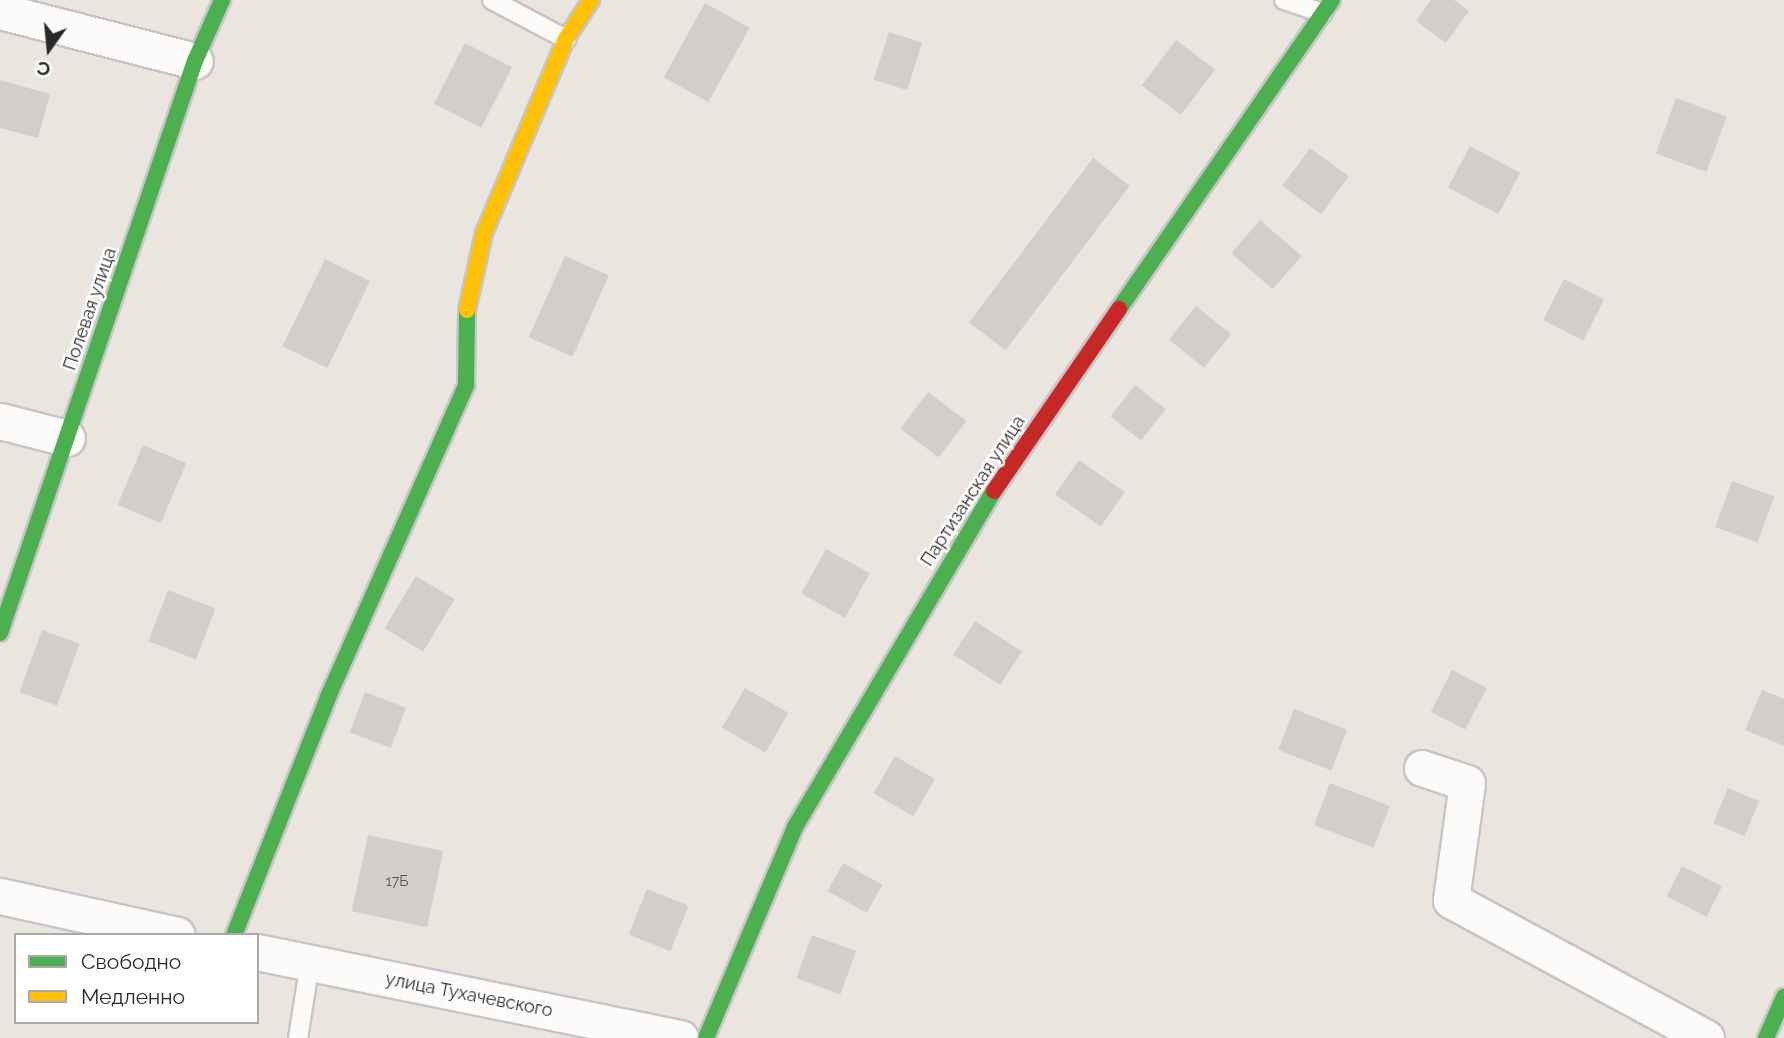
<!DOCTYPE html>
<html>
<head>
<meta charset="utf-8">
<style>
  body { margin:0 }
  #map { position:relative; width:1784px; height:1038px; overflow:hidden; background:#eae6df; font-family:Raleway,sans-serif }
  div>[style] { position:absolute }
  .building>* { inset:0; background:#d2cfca; transform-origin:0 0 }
  .roads { filter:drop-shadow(2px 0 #c7c5c5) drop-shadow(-2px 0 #c7c5c5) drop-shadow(0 2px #c7c5c5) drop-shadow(0 -2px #c7c5c5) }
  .lane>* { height:18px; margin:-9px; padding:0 9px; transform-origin:9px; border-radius:9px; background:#fcfbfa }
  .street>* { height:35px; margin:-17.5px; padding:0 17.5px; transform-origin:17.5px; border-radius:17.5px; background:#fcfbfa }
  .fast>* { height:16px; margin:-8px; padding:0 8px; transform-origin:8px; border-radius:8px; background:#4caf50 }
  .slow>* { height:16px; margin:-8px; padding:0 8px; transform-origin:8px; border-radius:8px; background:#ffc107 }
  .jam>* { height:16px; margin:-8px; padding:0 8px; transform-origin:8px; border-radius:8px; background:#c62828 }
  span { translate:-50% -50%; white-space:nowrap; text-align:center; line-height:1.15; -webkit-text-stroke:5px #fff; paint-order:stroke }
  .number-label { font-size:14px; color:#555453 }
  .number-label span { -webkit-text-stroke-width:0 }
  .street-label { font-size:18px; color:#2a2a2a }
  .legend { position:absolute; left:14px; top:933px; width:245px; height:91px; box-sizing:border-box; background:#fff; border:2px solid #aaa; margin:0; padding:9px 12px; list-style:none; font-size:21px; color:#2a2a2a }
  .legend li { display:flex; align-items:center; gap:14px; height:35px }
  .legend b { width:35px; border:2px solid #aaa }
  .north { position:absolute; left:14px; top:14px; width:70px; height:70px; -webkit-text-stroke:5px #fff; paint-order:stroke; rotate:195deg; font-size:19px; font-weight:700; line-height:28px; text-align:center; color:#2a2a2a }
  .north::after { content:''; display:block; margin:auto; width:24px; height:32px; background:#2a2a2a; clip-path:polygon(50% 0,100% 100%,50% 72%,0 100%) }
</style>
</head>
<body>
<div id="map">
  <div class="building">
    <i style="clip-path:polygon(1431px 0,1454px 0,1469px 11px,1446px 43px,1416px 21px)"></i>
    <i style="left:705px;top:3px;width:51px;height:85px;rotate:29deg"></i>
    <i style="left:889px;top:32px;width:35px;height:50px;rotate:18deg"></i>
    <i style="left:1176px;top:40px;width:49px;height:57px;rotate:37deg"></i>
    <i style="left:465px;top:43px;width:53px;height:68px;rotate:27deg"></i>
    <i style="clip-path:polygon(0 80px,50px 94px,38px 138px,0 128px)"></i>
    <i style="left:1676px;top:98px;width:54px;height:59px;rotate:20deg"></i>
    <i style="left:1470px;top:146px;width:57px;height:47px;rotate:28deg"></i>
    <i style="left:1310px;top:148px;width:48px;height:47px;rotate:36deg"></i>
    <i style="left:1093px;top:158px;width:46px;height:206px;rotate:37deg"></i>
    <i style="left:1260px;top:220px;width:55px;height:44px;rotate:41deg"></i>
    <i style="left:565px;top:256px;width:48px;height:89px;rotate:24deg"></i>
    <i style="left:325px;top:259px;width:50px;height:97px;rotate:26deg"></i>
    <i style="left:1564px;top:279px;width:45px;height:46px;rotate:27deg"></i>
    <i style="left:1196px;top:306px;width:45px;height:43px;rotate:39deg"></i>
    <i style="left:1135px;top:385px;width:39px;height:40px;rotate:38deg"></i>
    <i style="left:928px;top:392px;width:48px;height:46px;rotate:37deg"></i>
    <i style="left:143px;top:445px;width:47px;height:65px;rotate:23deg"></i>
    <i style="left:1079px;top:460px;width:56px;height:42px;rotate:35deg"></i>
    <i style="left:1732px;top:481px;width:45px;height:49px;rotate:20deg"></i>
    <i style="left:826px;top:549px;width:50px;height:51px;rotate:29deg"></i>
    <i style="left:416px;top:576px;width:45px;height:61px;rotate:31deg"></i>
    <i style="left:168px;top:590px;width:51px;height:55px;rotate:21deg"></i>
    <i style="left:975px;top:621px;width:56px;height:40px;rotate:33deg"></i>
    <i style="left:42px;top:630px;width:40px;height:66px;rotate:20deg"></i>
    <i style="left:1452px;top:670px;width:39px;height:47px;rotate:27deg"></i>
    <i style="left:745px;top:688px;width:50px;height:46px;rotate:30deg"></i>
    <i style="clip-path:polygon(1762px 690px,1784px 699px,1784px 746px,1745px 730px)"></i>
    <i style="left:365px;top:692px;width:44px;height:43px;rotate:21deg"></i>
    <i style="left:1294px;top:709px;width:57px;height:44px;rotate:21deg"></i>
    <i style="left:895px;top:756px;width:46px;height:43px;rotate:30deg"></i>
    <i style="left:1330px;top:783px;width:64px;height:45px;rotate:21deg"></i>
    <i style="left:1728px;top:788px;width:34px;height:38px;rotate:23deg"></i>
    <i style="left:368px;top:835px;width:77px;height:78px;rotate:12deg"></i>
    <i style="left:843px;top:863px;width:45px;height:32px;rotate:29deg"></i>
    <i style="left:1682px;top:866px;width:45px;height:34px;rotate:27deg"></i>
    <i style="left:647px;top:889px;width:45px;height:49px;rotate:22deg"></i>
    <i style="left:812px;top:935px;width:47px;height:46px;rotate:20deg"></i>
  </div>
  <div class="roads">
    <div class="lane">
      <i style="left:492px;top:0;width:84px;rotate:27.8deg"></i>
      <i style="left:1284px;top:0;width:41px;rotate:18.4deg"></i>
      <i style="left:298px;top:1038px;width:76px;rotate:-80.9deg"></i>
    </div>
    <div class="street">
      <i style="left:0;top:11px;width:201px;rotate:14.4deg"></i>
      <i style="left:0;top:421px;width:69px;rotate:14.2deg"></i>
      <i style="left:1422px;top:768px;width:47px;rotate:18.4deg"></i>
      <i style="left:1467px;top:783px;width:118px;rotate:97.8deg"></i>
      <i style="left:1451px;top:900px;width:290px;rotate:28.4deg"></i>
      <i style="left:0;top:896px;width:181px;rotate:12.4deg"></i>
      <i style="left:257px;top:952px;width:432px;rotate:11.5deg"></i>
    </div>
    <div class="fast">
      <i style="left:1119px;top:309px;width:375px;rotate:-55.4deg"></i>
      <i style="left:0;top:633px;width:604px;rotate:-71.18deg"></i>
      <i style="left:195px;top:61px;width:67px;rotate:-66.1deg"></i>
      <i style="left:234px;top:935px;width:256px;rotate:-68.4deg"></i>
      <i style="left:328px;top:697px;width:341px;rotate:-66.1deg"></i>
      <i style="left:466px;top:385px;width:75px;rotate:-89.2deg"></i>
      <i style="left:706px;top:1038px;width:229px;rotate:-67.1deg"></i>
      <i style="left:795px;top:827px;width:391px;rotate:-59.4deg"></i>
      <i style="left:1766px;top:1038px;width:45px;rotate:-66.3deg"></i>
    </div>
    <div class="slow">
      <i style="left:467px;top:310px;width:79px;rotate:-77.6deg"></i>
      <i style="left:484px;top:233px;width:211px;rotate:-67.1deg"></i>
      <i style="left:566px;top:39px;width:46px;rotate:-57.3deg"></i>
    </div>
    <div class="jam">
      <i style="left:994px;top:491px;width:221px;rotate:-55.5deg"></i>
    </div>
  </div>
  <div class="number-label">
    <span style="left:397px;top:881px">17Б</span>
  </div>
  <div class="street-label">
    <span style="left:90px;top:309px;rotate:-71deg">Полевая улица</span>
    <span style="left:973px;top:491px;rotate:-57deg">Партизанская улица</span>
    <span style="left:469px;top:995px;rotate:11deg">улица Тухачевского</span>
  </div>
  <ul class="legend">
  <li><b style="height:9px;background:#4caf50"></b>Свободно</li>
  <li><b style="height:9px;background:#ffc107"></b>Медленно</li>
  </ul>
  <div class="north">С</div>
</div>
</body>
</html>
